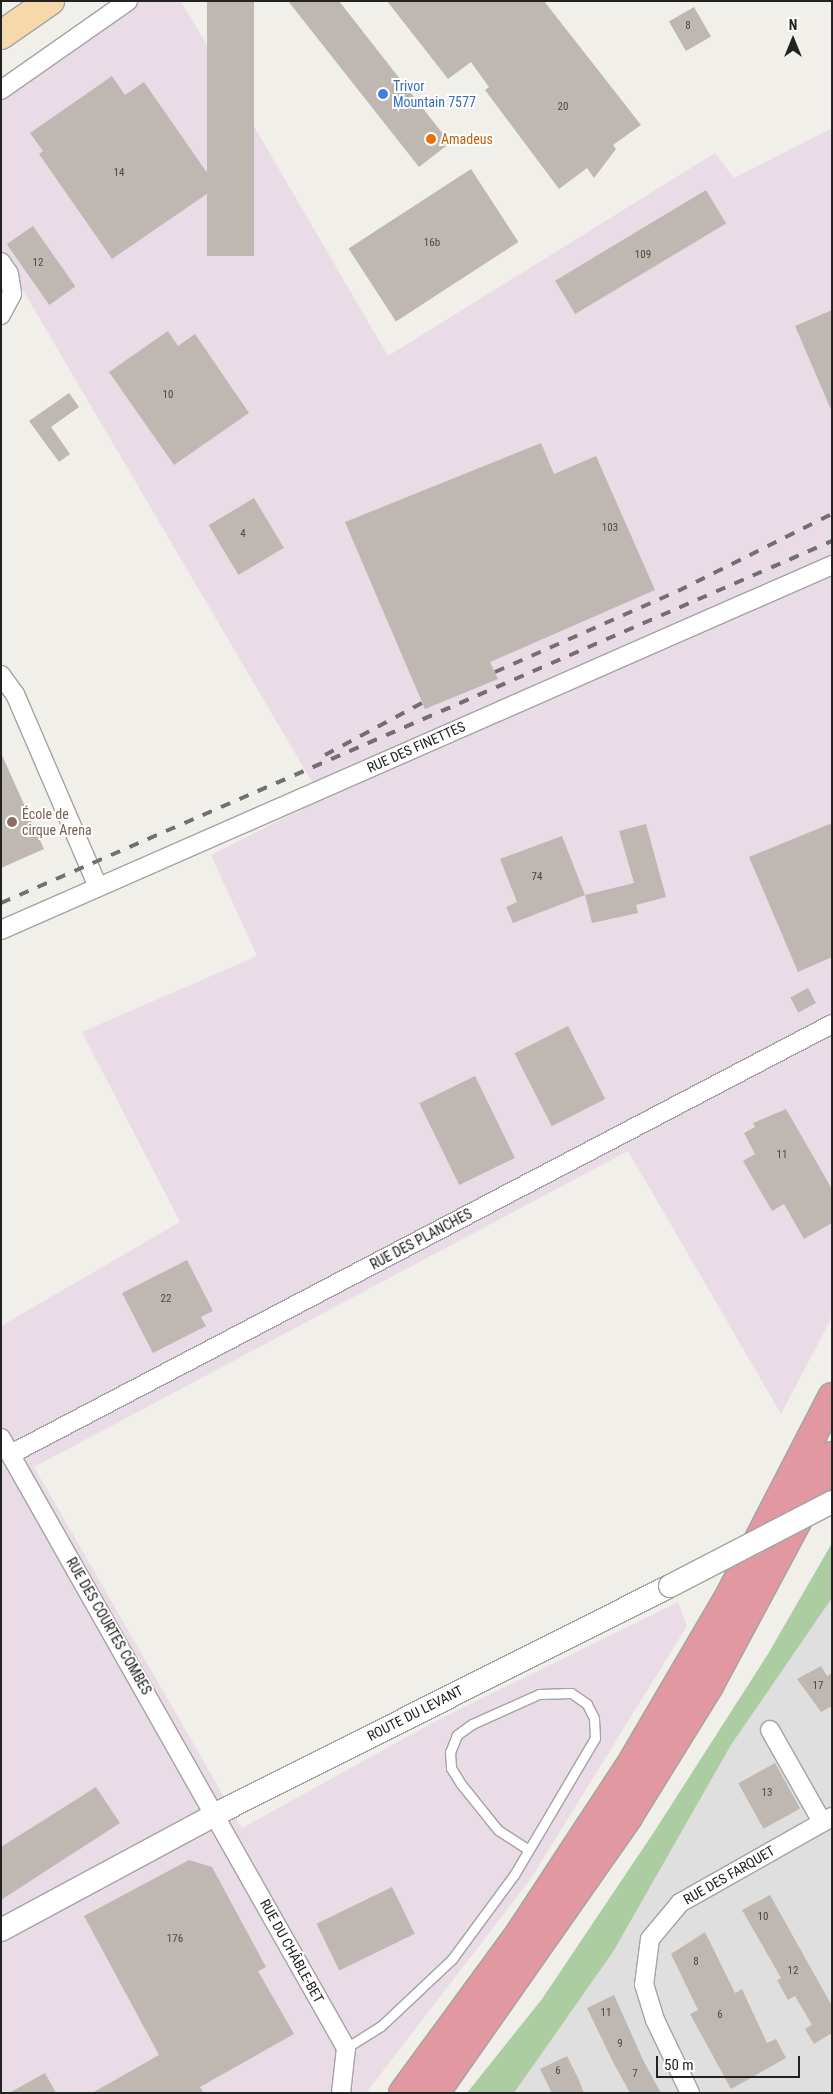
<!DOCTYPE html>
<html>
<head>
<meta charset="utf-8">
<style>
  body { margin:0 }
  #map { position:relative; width:833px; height:2094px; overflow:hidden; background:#f1efe9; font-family:"Roboto Condensed",sans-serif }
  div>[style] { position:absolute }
  .residential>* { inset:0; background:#e0dfdf }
  .industrial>* { inset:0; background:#eadce6 }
  .forest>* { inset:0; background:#accda1 }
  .building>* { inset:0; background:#bfb8b2; transform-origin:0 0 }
  .roads { filter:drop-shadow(1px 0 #a3a3a3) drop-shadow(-1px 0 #a3a3a3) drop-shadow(0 1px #a3a3a3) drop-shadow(0 -1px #a3a3a3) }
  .service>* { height:9px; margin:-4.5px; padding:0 4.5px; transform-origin:4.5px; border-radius:4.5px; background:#fff }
  .minor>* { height:18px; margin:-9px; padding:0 9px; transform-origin:9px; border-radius:9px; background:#fff }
  .tertiary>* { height:22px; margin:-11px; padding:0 11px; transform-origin:11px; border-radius:11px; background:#fff }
  .primary>* { height:28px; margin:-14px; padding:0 14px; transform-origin:14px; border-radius:14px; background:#f6d9aa }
  .motorway>* { height:28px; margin:-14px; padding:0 14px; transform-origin:14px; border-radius:14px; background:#e298a1 }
  .rail>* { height:4px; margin-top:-2px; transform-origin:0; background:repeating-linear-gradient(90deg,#707070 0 10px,transparent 0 20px) }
  .bridges { filter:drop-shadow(1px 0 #a3a3a3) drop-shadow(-1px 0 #a3a3a3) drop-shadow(0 1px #a3a3a3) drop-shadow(0 -1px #a3a3a3) }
  .tertiary-bridge>* { height:22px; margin:-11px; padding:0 11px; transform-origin:11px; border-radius:11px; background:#fff }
  .dots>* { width:14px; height:14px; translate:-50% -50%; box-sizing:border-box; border:2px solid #fff; border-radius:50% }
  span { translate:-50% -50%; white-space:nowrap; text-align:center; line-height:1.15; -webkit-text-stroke:4px #fff; paint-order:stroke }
  .number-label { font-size:11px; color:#494846 }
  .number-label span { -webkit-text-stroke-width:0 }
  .shop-label { font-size:14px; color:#366cbe }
  .left { translate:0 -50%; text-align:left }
  .food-label { font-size:14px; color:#c56008 }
  .street-label { font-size:14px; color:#222 }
  .education-label { font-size:14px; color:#785e54 }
  .frame { position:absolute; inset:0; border:2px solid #222; pointer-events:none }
  .north { position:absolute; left:768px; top:15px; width:50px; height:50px; -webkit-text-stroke:4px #fff; paint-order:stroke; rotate:0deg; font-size:14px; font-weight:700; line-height:20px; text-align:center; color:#222 }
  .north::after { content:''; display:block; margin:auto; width:18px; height:22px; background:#222; clip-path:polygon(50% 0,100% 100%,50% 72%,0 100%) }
  .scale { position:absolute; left:656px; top:2056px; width:144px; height:22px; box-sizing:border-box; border:2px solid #222; border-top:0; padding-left:6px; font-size:15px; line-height:18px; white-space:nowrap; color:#222; -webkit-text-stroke:4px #fff; paint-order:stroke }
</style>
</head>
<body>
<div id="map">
  <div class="residential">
    <i style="clip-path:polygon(832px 1598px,832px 2093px,514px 2093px,613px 1952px,731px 1745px)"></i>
  </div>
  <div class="industrial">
    <i style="clip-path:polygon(140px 1px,181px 1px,388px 356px,715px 153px,734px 178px,832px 128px,832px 1317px,781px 1414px,628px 1151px,34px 1467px,242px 1828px,434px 1722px,678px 1602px,687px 1626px,530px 1880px,366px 2093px,1px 2093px,1px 1326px,180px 1222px,82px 1032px,257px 956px,211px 855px,322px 799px,1px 253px,1px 97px)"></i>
  </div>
  <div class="forest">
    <i style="clip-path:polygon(832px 1543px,832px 1598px,731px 1745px,613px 1952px,514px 2093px,467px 2093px,542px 1999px,654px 1832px,768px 1654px)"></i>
  </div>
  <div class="building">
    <i style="left:207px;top:1px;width:47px;height:255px"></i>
    <i style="clip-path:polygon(288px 1px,339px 1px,450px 143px,419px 167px)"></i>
    <i style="clip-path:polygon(387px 1px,544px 1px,641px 125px,613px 145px,616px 149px,594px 178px,587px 168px,559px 189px,485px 90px,489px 87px,471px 62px,448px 79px)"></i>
    <i style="left:694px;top:7px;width:34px;height:29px;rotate:60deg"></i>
    <i style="clip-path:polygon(112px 76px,125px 95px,144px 82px,217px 187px,112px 259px,39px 154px,43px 151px,30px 133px)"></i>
    <i style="left:471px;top:169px;width:87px;height:146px;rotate:57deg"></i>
    <i style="left:706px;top:190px;width:39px;height:176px;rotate:59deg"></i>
    <i style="left:33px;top:226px;width:74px;height:32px;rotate:55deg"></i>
    <i style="clip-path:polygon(832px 310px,832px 412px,795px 326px)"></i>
    <i style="clip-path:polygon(168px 331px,178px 346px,195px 334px,249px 413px,174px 465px,109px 372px)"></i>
    <i style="clip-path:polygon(69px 393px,79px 407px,51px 427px,70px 454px,59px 462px,29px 421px)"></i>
    <i style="clip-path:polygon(541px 443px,554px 474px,596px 456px,655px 590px,490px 662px,498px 679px,425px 709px,345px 522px)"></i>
    <i style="left:254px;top:498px;width:58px;height:53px;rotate:59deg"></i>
    <i style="clip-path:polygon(1px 753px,44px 849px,1px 868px)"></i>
    <i style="clip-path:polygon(832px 823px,832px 957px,798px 972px,749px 857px)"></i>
    <i style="clip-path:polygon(646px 824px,666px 897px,636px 905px,638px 913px,592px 923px,585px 895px,634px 883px,619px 831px)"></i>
    <i style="clip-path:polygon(562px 836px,585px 895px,513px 923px,506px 907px,517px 902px,500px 859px)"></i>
    <i style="left:808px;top:988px;width:17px;height:20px;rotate:62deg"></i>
    <i style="left:568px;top:1026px;width:82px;height:60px;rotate:63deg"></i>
    <i style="left:475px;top:1076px;width:91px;height:62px;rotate:64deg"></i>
    <i style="clip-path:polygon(786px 1109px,832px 1189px,832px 1223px,804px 1239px,784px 1204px,772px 1211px,743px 1161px,755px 1154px,744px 1133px,755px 1127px,753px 1123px)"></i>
    <i style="clip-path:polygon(187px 1260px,213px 1311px,201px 1317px,206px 1326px,153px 1353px,122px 1293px)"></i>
    <i style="clip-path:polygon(821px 1666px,827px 1676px,832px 1673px,832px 1706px,821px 1712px,797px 1679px)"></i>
    <i style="left:775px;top:1763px;width:52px;height:42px;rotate:61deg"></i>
    <i style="clip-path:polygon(96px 1787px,120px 1823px,1px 1900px,1px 1847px)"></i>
    <i style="clip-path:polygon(189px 1860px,212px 1867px,266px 1967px,258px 1971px,294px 2034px,200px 2087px,204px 2093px,92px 2093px,159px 2055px,84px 1916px)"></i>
    <i style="left:392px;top:1887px;width:52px;height:84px;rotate:64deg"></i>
    <i style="clip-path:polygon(770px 1895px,832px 2006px,832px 2033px,814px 2044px,805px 2029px,812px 2025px,795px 1996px,788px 2000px,777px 1980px,781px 1978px,742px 1910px)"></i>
    <i style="clip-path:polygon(705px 1932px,735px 1993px,742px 1989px,767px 2043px,776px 2039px,786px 2058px,731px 2089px,690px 2014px,698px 2010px,671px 1954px)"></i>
    <i style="clip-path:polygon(614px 1995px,644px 2062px,661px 2093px,630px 2093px,613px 2062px,587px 2008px)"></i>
    <i style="clip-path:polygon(567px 2056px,579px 2080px,584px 2093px,552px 2093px,540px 2069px)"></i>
    <i style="clip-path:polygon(45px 2073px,56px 2093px,9px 2093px)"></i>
  </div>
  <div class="roads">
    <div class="service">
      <i style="left:346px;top:2048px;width:41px;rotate:-32.2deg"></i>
      <i style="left:381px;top:2026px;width:98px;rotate:-43.3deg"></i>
      <i style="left:452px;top:1959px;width:104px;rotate:-53.6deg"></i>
      <i style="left:514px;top:1875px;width:159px;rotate:-59.4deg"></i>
      <i style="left:595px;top:1738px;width:20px;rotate:-93deg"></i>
      <i style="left:594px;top:1718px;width:16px;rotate:-117deg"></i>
      <i style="left:587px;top:1704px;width:19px;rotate:-145deg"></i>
      <i style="left:571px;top:1693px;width:32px;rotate:178deg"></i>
      <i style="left:539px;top:1694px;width:73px;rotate:155.9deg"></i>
      <i style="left:472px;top:1724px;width:19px;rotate:144deg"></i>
      <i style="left:457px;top:1735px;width:18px;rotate:112deg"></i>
      <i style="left:450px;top:1752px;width:16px;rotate:86deg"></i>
      <i style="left:451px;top:1768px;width:19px;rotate:58deg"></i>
      <i style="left:461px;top:1784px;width:59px;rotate:51.2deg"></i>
      <i style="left:498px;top:1830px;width:35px;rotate:33deg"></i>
    </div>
    <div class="minor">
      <i style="left:1px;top:90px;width:155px;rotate:-35deg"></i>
      <i style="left:1px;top:262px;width:14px;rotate:56deg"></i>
      <i style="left:9px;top:274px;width:20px;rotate:81deg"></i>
      <i style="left:12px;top:294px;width:24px;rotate:118deg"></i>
      <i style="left:1px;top:675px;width:24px;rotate:54deg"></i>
      <i style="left:15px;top:694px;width:210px;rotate:66.7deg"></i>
      <i style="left:1px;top:930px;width:908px;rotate:-23.71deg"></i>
      <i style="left:1px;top:1438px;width:701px;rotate:60.51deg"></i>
      <i style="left:346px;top:2048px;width:45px;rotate:96.3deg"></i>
      <i style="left:11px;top:1454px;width:927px;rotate:-27.64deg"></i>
      <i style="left:770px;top:1730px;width:106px;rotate:60.5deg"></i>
      <i style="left:690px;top:2093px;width:81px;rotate:-115.6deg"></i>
      <i style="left:655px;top:2020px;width:37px;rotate:-107deg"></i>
      <i style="left:644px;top:1985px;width:46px;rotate:-82.6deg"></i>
      <i style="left:650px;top:1939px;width:47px;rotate:-50.2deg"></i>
      <i style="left:680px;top:1903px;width:175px;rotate:-29.5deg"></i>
    </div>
    <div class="tertiary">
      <i style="left:1px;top:1930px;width:244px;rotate:-28.3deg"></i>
      <i style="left:216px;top:1814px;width:508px;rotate:-26.67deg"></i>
    </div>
    <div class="primary">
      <i style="left:1px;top:35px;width:60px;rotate:-34.8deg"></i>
    </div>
    <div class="motorway">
      <i style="left:403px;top:2093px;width:198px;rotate:-53.8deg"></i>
      <i style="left:520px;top:1933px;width:202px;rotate:-56.7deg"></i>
      <i style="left:631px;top:1764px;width:196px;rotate:-59.6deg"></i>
      <i style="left:730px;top:1595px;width:223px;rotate:-62.7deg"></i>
      <i style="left:435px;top:2093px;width:337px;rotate:-55deg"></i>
      <i style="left:628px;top:1817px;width:156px;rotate:-58.3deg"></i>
      <i style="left:710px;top:1684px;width:259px;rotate:-61.8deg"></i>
    </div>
  </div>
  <div class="rail">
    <i style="left:495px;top:672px;width:200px;rotate:-23.9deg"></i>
    <i style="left:678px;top:591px;width:172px;rotate:-26.6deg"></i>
    <i style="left:325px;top:755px;width:110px;rotate:-28.2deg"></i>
    <i style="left:1px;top:903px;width:906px;rotate:-23.54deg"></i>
  </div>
  <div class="bridges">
    <div class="tertiary-bridge">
      <i style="left:670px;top:1586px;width:182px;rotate:-27.4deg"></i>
    </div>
  </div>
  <div class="dots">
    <i style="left:383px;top:94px;background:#3f7fe0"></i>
    <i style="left:431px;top:139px;background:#e8710a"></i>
    <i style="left:12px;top:822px;background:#8d6e63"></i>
  </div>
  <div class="number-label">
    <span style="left:688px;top:26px">8</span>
    <span style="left:563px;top:107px">20</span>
    <span style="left:119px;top:173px">14</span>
    <span style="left:432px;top:243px">16b</span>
    <span style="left:643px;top:255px">109</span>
    <span style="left:38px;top:263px">12</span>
    <span style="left:168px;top:395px">10</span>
    <span style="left:610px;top:528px">103</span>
    <span style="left:243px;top:534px">4</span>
    <span style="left:537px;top:877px">74</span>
    <span style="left:782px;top:1155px">11</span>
    <span style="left:166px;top:1299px">22</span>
    <span style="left:818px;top:1686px">17</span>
    <span style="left:767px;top:1793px">13</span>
    <span style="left:763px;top:1917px">10</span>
    <span style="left:175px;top:1939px">176</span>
    <span style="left:696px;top:1962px">8</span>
    <span style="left:793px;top:1971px">12</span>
    <span style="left:606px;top:2013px">11</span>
    <span style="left:720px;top:2015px">6</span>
    <span style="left:620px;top:2044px">9</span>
    <span style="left:558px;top:2071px">6</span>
    <span style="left:635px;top:2074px">7</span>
  </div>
  <div class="shop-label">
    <span class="left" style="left:393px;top:94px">Trivor<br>Mountain 7577</span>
  </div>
  <div class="food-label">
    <span class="left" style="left:441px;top:139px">Amadeus</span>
  </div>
  <div class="street-label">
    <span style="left:416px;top:747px;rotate:-24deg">RUE DES FINETTES</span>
    <span style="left:421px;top:1239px;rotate:-28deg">RUE DES PLANCHES</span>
    <span style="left:109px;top:1626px;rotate:60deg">RUE DES COURTES COMBES</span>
    <span style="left:415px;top:1713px;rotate:-27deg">ROUTE DU LEVANT</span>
    <span style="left:729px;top:1875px;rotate:-30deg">RUE DES FARQUET</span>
    <span style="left:292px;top:1951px;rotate:61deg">RUE DU CHÂBLE-BET</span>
  </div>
  <div class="education-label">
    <span class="left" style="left:22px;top:822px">École de<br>cirque Arena</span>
  </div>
  <div class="frame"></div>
  <div class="north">N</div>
  <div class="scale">50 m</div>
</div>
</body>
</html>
